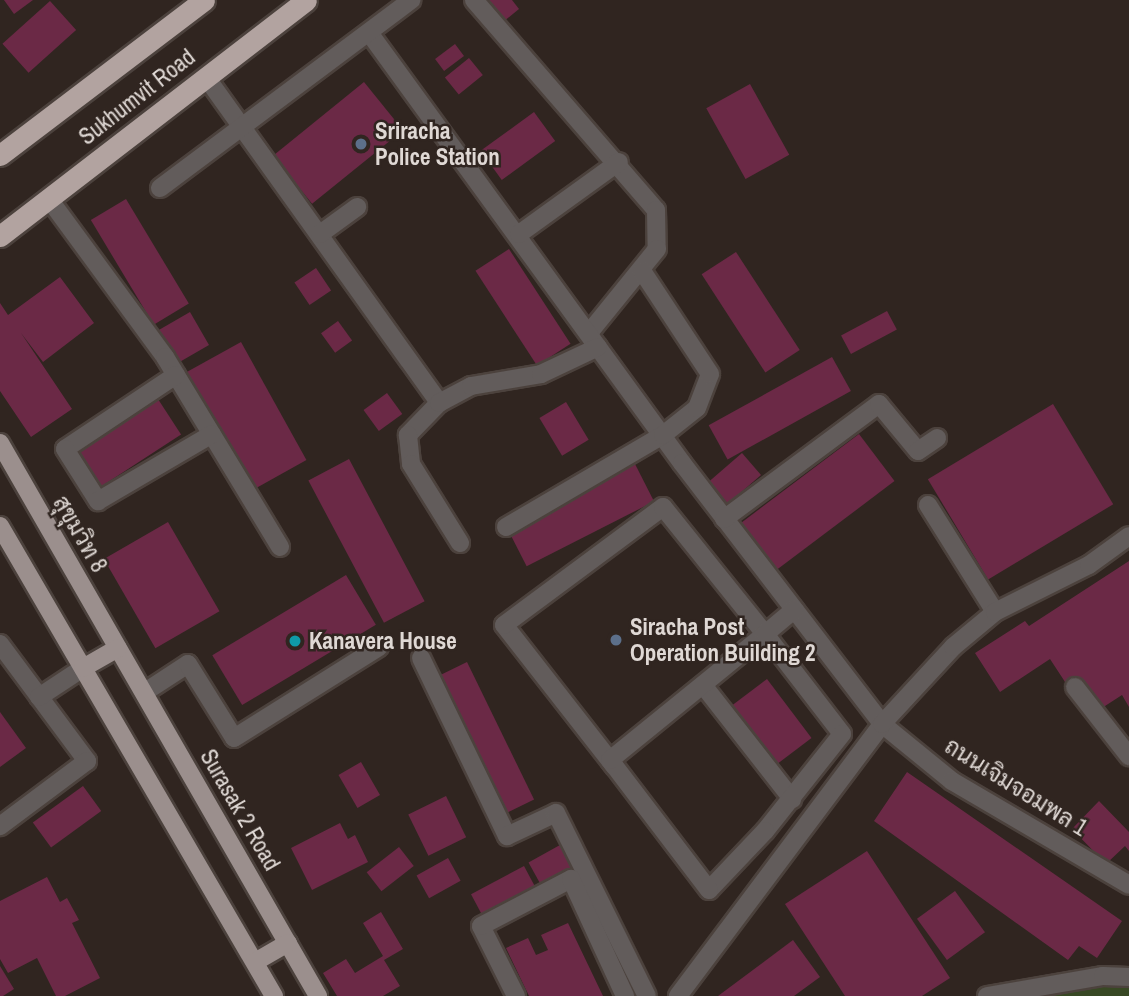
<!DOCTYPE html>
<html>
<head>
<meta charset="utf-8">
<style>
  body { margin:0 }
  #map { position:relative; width:1129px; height:996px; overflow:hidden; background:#302520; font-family:"Archivo Narrow",Sarabun,sans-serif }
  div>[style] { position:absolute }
  .green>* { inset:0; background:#384824 }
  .building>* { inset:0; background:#6b2946; transform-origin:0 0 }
  .roads { filter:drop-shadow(2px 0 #4c423d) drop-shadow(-2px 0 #4c423d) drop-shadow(0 2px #4c423d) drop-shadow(0 -2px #4c423d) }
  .minor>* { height:18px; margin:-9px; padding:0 9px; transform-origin:9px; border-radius:9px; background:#625c5b }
  .major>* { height:18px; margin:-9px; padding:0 9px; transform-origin:9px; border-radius:9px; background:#9b8f8d }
  .highway>* { height:21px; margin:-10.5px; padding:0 10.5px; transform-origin:10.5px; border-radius:10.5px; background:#b2a3a0 }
  .dots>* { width:19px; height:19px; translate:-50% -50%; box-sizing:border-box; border:4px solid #302520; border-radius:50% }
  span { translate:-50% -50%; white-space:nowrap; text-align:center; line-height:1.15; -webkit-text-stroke:5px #302520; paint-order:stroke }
  .street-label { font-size:23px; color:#dfd8d4 }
  .poi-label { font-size:23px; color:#dfd8d4; font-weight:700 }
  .left { translate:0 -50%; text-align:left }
</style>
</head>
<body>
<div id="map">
  <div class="green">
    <i style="clip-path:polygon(1129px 977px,1129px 996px,987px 996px)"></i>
  </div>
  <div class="building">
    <i style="clip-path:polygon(4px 0,33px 0,14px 14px)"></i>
    <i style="clip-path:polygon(486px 0,512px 0,519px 9px,503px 22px)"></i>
    <i style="left:50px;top:1px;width:39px;height:64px;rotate:48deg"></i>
    <i style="left:455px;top:44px;width:15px;height:25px;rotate:53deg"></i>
    <i style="left:469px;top:58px;width:22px;height:31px;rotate:51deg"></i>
    <i style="left:364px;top:82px;width:62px;height:117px;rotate:51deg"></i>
    <i style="left:750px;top:84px;width:81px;height:50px;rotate:61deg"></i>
    <i style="left:534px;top:112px;width:36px;height:66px;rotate:54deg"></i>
    <i style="left:126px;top:199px;width:122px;height:41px;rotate:59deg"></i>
    <i style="left:509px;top:249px;width:113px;height:40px;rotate:57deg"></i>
    <i style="left:736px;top:252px;width:117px;height:41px;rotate:57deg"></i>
    <i style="left:316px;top:268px;width:27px;height:26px;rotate:56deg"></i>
    <i style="clip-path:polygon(60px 277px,94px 323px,43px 362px,21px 333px,72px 409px,31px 437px,0 391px,0 303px,8px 315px)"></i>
    <i style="left:887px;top:311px;width:21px;height:52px;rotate:62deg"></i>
    <i style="left:190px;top:312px;width:38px;height:39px;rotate:60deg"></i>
    <i style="left:338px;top:321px;width:24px;height:21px;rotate:54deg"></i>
    <i style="left:241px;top:342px;width:135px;height:62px;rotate:61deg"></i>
    <i style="left:832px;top:357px;width:39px;height:141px;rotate:61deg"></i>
    <i style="left:387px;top:393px;width:26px;height:29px;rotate:54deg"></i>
    <i style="left:156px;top:396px;width:46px;height:98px;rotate:57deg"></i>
    <i style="left:566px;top:402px;width:44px;height:31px;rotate:59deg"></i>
    <i style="left:1053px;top:404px;width:117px;height:146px;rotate:59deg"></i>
    <i style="left:859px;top:434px;width:59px;height:147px;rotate:53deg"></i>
    <i style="left:742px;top:453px;width:29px;height:44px;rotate:49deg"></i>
    <i style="left:349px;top:459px;width:161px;height:46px;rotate:62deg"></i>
    <i style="left:635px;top:464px;width:42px;height:143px;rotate:63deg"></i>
    <i style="left:168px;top:522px;width:103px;height:74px;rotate:60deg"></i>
    <i style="clip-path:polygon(1129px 561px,1129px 707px,1122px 695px,1088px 717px,1050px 659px,1000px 692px,975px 653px,1025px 621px,1029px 626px)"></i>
    <i style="left:346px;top:575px;width:58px;height:156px;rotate:59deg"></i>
    <i style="left:467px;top:662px;width:153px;height:37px;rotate:64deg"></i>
    <i style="left:767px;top:679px;width:74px;height:46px;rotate:53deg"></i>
    <i style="clip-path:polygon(0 712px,26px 748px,0 767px)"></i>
    <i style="left:361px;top:762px;width:38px;height:26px;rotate:60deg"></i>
    <i style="clip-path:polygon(907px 772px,1122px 921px,1097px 958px,1079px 946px,1068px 960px,874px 821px)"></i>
    <i style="left:83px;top:786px;width:31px;height:62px;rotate:54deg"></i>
    <i style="left:446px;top:796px;width:46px;height:42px;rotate:64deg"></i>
    <i style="clip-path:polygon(1099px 801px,1129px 832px,1129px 851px,1125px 846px,1106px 864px,1072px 829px)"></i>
    <i style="clip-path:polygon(340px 823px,348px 839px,355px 835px,368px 862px,312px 890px,291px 848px)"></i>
    <i style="left:560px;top:845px;width:26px;height:36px;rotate:61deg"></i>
    <i style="left:399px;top:847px;width:24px;height:41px;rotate:52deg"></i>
    <i style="clip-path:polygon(867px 851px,950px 978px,922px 996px,845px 996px,785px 904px)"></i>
    <i style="left:448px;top:858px;width:26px;height:36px;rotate:61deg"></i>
    <i style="left:524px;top:866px;width:27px;height:60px;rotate:62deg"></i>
    <i style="clip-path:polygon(47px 877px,60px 902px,67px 898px,79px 920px,72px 923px,100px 978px,65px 996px,56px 996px,37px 958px,8px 973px,0 959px,0 901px)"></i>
    <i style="left:955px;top:891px;width:51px;height:47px;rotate:54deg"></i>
    <i style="clip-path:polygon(381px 912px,403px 949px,384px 960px,400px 986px,383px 996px,337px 996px,323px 973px,346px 959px,355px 973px,383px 956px,363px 923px)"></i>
    <i style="clip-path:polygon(568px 923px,603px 996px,529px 996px,506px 948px,528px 938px,536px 955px,548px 950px,541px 935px)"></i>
    <i style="clip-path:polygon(793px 940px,820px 977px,794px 996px,718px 996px)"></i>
    <i style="clip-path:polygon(0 966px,14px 989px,3px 996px,0 996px)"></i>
  </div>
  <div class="roads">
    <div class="minor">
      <i style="left:474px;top:0;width:278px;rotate:49.1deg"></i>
      <i style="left:656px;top:210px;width:39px;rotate:89deg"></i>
      <i style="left:657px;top:249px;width:108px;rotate:129deg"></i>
      <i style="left:370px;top:34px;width:530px;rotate:53.97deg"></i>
      <i style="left:682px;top:463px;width:329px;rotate:52.5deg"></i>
      <i style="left:882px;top:724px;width:90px;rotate:39.2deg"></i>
      <i style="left:952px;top:781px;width:205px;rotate:30.4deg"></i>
      <i style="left:206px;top:77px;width:401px;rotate:54.4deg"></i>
      <i style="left:439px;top:403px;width:45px;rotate:134.1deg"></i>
      <i style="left:408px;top:435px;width:29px;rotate:84deg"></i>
      <i style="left:411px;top:464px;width:93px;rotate:58.2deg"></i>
      <i style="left:160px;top:188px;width:314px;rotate:-36.8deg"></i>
      <i style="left:49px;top:199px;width:196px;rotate:53.7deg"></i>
      <i style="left:165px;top:357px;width:222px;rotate:58.8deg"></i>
      <i style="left:320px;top:234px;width:46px;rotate:-36.1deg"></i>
      <i style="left:519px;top:234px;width:123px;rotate:-35.8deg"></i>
      <i style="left:176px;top:375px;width:133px;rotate:146.3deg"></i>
      <i style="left:65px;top:449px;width:62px;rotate:57.6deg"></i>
      <i style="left:98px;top:501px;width:132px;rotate:-30.4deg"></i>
      <i style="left:439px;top:403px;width:36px;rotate:-28deg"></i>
      <i style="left:471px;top:386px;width:71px;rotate:-9.7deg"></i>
      <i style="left:541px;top:374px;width:63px;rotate:-25.3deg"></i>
      <i style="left:928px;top:505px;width:126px;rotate:57.9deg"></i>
      <i style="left:724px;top:519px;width:193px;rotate:-36.6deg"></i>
      <i style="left:879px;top:404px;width:61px;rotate:50.3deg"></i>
      <i style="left:918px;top:451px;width:23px;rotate:-34deg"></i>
      <i style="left:506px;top:527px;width:182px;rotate:-30.4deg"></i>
      <i style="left:663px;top:435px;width:43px;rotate:-38.5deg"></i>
      <i style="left:697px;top:408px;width:36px;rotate:-69deg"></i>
      <i style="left:710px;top:374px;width:123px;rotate:-123.4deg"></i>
      <i style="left:0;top:644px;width:146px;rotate:53.4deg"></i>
      <i style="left:87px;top:761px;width:109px;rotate:143.2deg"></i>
      <i style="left:421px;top:658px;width:198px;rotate:64.2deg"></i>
      <i style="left:507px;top:836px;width:54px;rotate:-25.1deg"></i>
      <i style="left:556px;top:813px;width:204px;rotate:63.6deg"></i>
      <i style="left:703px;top:685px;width:145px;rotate:52deg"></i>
      <i style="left:1075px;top:687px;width:88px;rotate:52deg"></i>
      <i style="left:145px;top:692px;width:51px;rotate:-33.1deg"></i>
      <i style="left:188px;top:664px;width:87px;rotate:58.1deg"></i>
      <i style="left:234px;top:738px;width:171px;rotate:-32.1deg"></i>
      <i style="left:39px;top:697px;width:53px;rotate:-33.4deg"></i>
      <i style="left:615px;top:767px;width:180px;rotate:-128deg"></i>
      <i style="left:504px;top:625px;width:198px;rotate:-36.6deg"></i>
      <i style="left:663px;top:507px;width:163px;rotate:51.2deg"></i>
      <i style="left:765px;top:634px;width:126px;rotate:52.4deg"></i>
      <i style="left:842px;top:734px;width:124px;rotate:128.4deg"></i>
      <i style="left:765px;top:831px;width:81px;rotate:133.5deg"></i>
      <i style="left:709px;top:890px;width:163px;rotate:-127.3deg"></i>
      <i style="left:610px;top:760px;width:200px;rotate:-39.1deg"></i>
      <i style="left:765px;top:634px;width:38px;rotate:-40deg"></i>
      <i style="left:516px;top:996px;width:78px;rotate:-116.6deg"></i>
      <i style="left:481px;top:926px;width:102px;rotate:-27.6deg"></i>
      <i style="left:571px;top:879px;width:129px;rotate:65.2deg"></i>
      <i style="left:678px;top:996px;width:340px;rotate:-53.1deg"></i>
      <i style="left:882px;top:724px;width:105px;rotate:-47.3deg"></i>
      <i style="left:953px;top:647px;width:55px;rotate:-39.8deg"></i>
      <i style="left:995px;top:612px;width:105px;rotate:-26.6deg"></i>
      <i style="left:1089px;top:565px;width:49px;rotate:-35.9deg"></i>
      <i style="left:987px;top:996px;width:118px;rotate:-9.8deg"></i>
      <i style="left:1103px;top:976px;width:26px;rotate:2deg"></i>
    </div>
    <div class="major">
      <i style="left:0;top:443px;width:638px;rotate:60.1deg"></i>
      <i style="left:0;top:526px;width:544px;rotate:59.76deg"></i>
      <i style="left:83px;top:668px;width:40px;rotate:-29.7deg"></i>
      <i style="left:255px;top:962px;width:38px;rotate:-30deg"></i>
    </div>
    <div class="highway">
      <i style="left:0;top:155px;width:256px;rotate:-37.2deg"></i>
      <i style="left:0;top:236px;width:386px;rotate:-37.6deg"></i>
    </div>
  </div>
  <div class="dots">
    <i style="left:361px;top:144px;background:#5c6f8a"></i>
    <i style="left:616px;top:640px;background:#5c6f8a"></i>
    <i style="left:295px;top:641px;background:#0f9aa8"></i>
  </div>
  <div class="street-label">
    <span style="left:137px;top:97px;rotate:-38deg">Sukhumvit Road</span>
    <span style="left:80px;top:534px;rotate:60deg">สุขุมวิท 8</span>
    <span style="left:1016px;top:787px;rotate:32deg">ถนนเจิมจอมพล 1</span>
    <span style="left:240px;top:810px;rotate:60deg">Surasak 2 Road</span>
  </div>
  <div class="poi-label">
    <span class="left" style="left:375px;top:144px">Sriracha<br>Police Station</span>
    <span class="left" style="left:630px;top:640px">Siracha Post<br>Operation Building 2</span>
    <span class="left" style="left:309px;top:641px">Kanavera House</span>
  </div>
</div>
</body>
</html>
